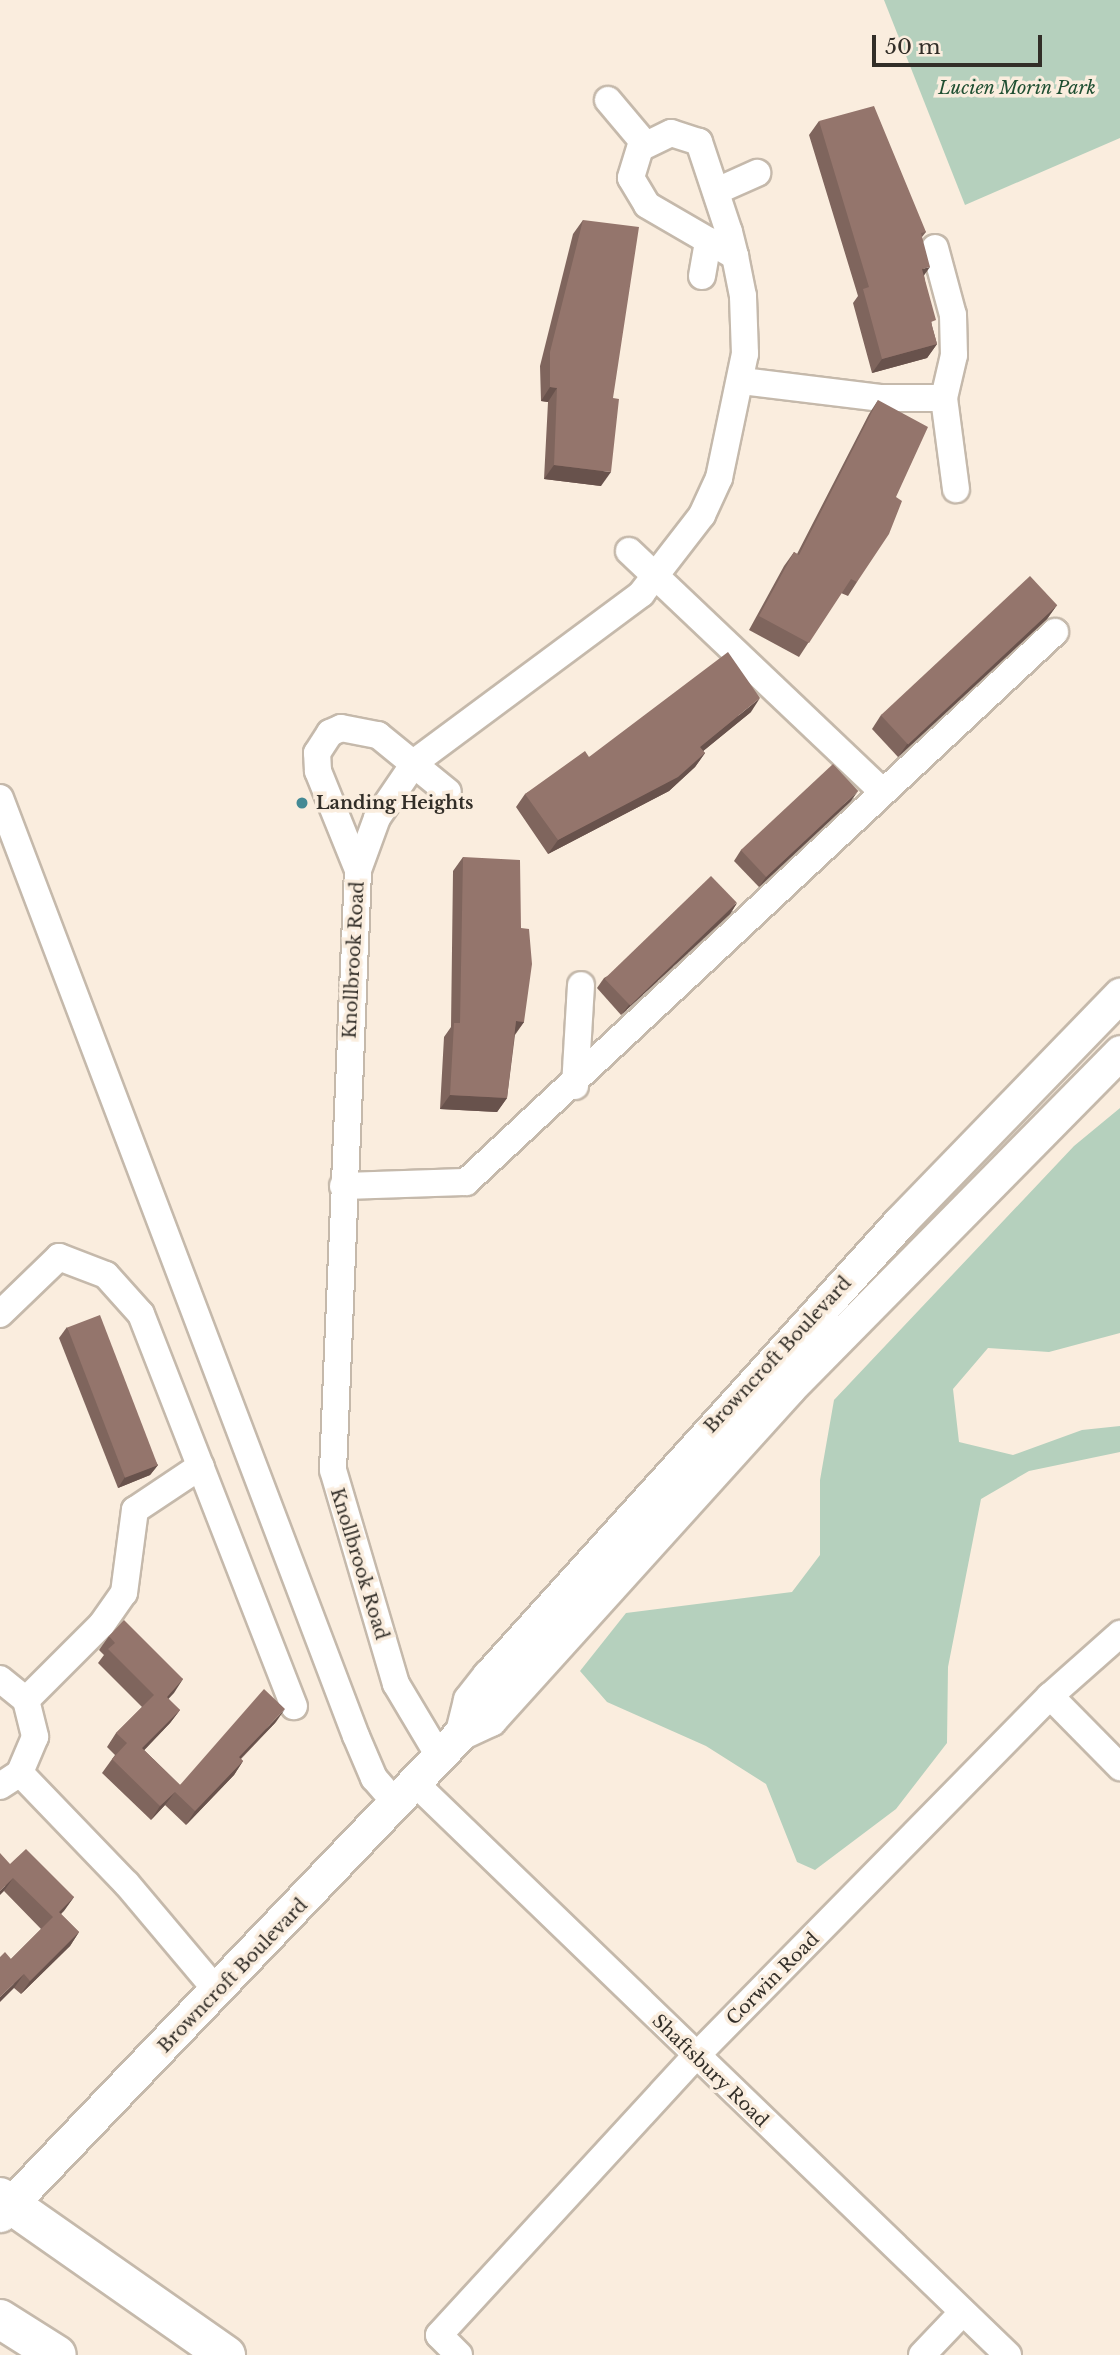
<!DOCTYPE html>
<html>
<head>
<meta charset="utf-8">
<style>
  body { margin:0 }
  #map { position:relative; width:1120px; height:2355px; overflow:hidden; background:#faedde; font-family:"Libre Baskerville",serif }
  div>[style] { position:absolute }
  .green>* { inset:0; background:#b5d0bd }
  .roads { filter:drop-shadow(2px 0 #c5b9ab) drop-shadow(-2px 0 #c5b9ab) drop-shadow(0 2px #c5b9ab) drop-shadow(0 -2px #c5b9ab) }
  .minor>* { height:26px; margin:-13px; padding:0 13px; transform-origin:13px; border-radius:13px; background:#fff }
  .major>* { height:33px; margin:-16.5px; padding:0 16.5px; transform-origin:16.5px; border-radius:16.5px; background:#fff }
  .highway>* { height:38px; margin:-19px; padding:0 19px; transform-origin:19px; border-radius:19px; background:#fff }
  .wall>* { inset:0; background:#7f655d }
  .shaded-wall>* { inset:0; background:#68524c }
  .building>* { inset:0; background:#94756c; transform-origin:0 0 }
  .dots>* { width:19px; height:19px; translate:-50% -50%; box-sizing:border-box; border:4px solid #faedde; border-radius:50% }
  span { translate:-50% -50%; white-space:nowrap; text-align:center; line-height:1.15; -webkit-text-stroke:7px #faedde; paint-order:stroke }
  .park-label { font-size:18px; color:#1f4f32; font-style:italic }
  .poi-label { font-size:18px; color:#322e28; font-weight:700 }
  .left { translate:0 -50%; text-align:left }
  .street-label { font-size:18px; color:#322e28 }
  .scale { position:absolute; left:872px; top:35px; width:170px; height:32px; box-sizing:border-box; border:4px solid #322e28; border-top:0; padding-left:9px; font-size:21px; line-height:24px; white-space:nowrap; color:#322e28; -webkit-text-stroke:5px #faedde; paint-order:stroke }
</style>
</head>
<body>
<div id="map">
  <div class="green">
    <i style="clip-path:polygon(884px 0,1120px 0,1120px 138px,965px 205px)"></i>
    <i style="clip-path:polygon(1120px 1108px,1120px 1333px,1049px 1352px,988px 1348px,953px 1389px,959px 1442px,1013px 1455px,1082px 1430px,1120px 1426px,1120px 1452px,1029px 1471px,981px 1499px,948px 1667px,947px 1743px,896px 1809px,815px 1870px,797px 1862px,766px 1784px,706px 1746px,607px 1702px,580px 1671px,626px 1613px,792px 1592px,820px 1555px,820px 1480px,834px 1400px,1074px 1146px)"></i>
  </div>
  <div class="roads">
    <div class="minor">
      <i style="left:608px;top:100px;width:57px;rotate:49.9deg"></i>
      <i style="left:719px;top:190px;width:42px;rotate:-24.1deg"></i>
      <i style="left:935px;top:248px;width:69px;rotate:75deg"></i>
      <i style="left:953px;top:315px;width:40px;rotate:88.6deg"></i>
      <i style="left:954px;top:355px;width:44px;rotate:103.1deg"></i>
      <i style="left:702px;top:276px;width:36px;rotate:-80deg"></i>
      <i style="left:742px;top:381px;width:139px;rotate:7deg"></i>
      <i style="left:880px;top:398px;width:64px"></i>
      <i style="left:944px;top:398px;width:92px;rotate:82.5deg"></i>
      <i style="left:629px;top:551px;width:350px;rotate:43.5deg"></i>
      <i style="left:0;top:798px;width:1003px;rotate:69.22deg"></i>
      <i style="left:356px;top:1736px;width:46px;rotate:66.8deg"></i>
      <i style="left:374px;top:1778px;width:33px;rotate:49deg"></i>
      <i style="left:358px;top:870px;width:107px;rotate:-112deg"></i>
      <i style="left:318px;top:771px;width:18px;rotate:-93deg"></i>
      <i style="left:317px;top:753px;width:24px;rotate:-57deg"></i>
      <i style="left:330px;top:733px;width:12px;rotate:-24deg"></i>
      <i style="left:341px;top:728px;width:38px;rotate:11deg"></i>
      <i style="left:378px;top:735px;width:90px;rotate:39.2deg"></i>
      <i style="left:575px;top:1086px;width:101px;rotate:-86.6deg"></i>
      <i style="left:343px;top:1186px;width:123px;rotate:-1.9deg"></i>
      <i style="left:466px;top:1182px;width:806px;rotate:-43.04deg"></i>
      <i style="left:0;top:1314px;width:82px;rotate:-44deg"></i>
      <i style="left:59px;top:1257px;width:50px;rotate:21deg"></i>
      <i style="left:106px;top:1275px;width:52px;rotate:48.1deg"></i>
      <i style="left:141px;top:1314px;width:421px;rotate:68.7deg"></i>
      <i style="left:0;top:1679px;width:33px;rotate:39deg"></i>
      <i style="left:26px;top:1700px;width:38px;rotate:76deg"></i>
      <i style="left:35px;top:1737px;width:39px;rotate:113deg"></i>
      <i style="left:20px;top:1773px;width:24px;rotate:147deg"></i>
      <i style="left:1050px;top:1696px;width:100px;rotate:45.4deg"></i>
      <i style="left:26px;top:1700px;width:107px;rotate:-45deg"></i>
      <i style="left:102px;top:1624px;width:38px;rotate:-55deg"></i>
      <i style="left:124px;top:1593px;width:84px;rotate:-82.5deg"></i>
      <i style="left:135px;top:1510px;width:79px;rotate:-33.7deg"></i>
      <i style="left:439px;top:1756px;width:84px;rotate:-120.8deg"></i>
      <i style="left:396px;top:1684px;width:223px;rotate:-106.4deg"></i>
      <i style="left:333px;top:1470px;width:601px;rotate:-87.61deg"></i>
      <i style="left:358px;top:870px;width:55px;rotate:-69.9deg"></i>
      <i style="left:377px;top:818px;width:68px;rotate:-55.8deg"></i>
      <i style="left:415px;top:762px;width:282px;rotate:-36.6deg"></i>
      <i style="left:641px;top:594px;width:100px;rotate:-52.3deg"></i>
      <i style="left:702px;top:515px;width:41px;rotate:-65.3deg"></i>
      <i style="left:719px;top:478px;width:127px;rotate:-78.2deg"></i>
      <i style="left:745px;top:354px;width:58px;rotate:-92deg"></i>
      <i style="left:743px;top:296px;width:41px;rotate:-101.3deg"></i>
      <i style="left:735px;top:256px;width:25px;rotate:-104deg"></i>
      <i style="left:729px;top:232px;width:95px;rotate:-108.4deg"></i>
      <i style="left:699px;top:142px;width:29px;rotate:-162deg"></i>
      <i style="left:671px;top:133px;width:34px;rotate:154deg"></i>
      <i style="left:640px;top:148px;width:31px;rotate:107deg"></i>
      <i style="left:631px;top:178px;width:31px;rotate:59deg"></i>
      <i style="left:647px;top:205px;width:102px;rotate:30.1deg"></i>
      <i style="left:20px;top:1773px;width:154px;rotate:46.1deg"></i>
      <i style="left:127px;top:1884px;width:141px;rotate:49.9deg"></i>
      <i style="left:415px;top:1783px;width:824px;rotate:43.97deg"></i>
      <i style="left:459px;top:2355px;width:28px;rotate:-135deg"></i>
      <i style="left:439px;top:2335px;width:378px;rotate:-47.4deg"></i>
      <i style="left:695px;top:2057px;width:506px;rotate:-45.48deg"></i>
      <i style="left:1050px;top:1696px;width:94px;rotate:-41.5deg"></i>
      <i style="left:922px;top:2355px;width:59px;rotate:-46.4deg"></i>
    </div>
    <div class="major">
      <i style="left:462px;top:1732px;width:33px;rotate:-76deg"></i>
      <i style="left:470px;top:1700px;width:31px;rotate:-52deg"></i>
      <i style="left:489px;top:1676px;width:611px;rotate:-47.85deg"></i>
      <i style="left:899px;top:1223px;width:318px;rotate:-45.9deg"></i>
      <i style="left:0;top:2215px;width:668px;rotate:-46.27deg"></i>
      <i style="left:462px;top:1732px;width:31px;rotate:-25deg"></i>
      <i style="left:490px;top:1719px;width:445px;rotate:-47.9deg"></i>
      <i style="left:788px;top:1389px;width:473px;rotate:-45.4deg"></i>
    </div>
    <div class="highway">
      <i style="left:0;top:2197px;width:276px;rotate:35deg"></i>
      <i style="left:0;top:2319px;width:67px;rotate:32.3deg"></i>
    </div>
  </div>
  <div class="wall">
    <i style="clip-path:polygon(819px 121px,926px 232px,922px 237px,924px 275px,932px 326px,937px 344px,927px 358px,872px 373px,853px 303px,858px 296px,809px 135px)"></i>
    <i style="clip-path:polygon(583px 220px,613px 398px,601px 486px,544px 479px,548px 402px,541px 401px,540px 366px,573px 234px)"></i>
    <i style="clip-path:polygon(878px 400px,857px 582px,848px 596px,841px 593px,799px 657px,749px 630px,784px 566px,794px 552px,797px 554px,869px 414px)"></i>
    <i style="clip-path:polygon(1057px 605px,1047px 619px,898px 757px,872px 729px,881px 715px)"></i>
    <i style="clip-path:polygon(751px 712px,703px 751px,705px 753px,695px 767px,669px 791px,548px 854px,516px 807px,525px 794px,589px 757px)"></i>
    <i style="clip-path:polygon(851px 801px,759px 887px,734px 861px,741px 850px)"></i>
    <i style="clip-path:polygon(463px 857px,524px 1022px,515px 1035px,507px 1098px,497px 1112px,440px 1109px,444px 1037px,451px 1027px,453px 871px)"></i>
    <i style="clip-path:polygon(737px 903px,730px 914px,621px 1015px,597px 988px,604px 978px)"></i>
    <i style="clip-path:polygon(67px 1327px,158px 1465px,150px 1475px,118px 1488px,59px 1338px)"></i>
    <i style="clip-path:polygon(109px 1636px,183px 1679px,168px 1699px,180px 1710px,170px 1723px,144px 1750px,180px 1785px,276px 1722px,241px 1759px,243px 1761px,234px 1775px,186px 1825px,165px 1805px,151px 1820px,102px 1773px,115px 1755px,107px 1747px,116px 1733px,142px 1707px,98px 1663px,104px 1655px,99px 1650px)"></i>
    <i style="clip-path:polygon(10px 1864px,74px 1897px,61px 1914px,79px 1932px,70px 1946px,21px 1994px,14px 1988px,11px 1959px,41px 1929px,4px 1891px)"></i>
  </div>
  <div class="shaded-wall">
    <i style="clip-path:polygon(930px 267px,920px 281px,922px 269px)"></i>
    <i style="clip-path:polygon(937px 344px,927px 358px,872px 373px,882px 359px)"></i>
    <i style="clip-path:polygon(550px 387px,557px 388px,548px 402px,541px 401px)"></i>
    <i style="clip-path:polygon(554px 465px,611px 472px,601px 486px,544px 479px)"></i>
    <i style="clip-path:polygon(1057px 605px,1047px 619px,898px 757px,908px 743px)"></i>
    <i style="clip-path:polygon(760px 698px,751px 712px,691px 761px,700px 747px)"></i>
    <i style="clip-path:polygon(705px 753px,695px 767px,669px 791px,548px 854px,558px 840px)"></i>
    <i style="clip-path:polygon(858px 791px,851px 801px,759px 887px,766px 877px)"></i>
    <i style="clip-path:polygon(737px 903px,730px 914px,621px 1015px,629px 1005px)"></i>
    <i style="clip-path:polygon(516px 1021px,524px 1022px,514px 1035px)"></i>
    <i style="clip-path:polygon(450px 1095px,507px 1098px,497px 1112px,440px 1109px)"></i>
    <i style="clip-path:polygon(158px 1465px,150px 1475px,118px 1488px,125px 1477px)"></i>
    <i style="clip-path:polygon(183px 1679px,174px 1693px,157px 1711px,167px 1697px)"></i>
    <i style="clip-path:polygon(285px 1709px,276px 1722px,229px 1770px,239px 1757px)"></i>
    <i style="clip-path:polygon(180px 1710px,170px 1723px,133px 1762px,142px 1748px)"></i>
    <i style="clip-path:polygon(243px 1761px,234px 1775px,186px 1825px,195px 1811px)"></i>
    <i style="clip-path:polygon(175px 1792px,165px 1805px,151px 1820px,160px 1806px)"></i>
    <i style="clip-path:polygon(13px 1878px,4px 1891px,0 1895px,0 1891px)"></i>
    <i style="clip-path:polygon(74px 1897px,64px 1911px,49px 1925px,59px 1912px)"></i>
    <i style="clip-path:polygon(79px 1932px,70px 1946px,21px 1994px,30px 1981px)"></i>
    <i style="clip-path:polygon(24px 1974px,14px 1988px,0 2002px,0 1997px)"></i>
  </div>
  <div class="building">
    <i style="clip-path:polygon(874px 106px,926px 232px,921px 233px,930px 267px,922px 269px,936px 320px,931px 322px,937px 344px,882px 359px,863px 289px,869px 287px,819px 121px)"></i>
    <i style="clip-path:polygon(583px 220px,639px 227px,613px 398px,619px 399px,611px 472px,554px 465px,557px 388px,550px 387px,550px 352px)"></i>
    <i style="clip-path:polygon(878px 400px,928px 427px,896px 497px,902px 501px,889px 534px,857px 582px,851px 579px,809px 643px,759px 616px,794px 552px,799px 555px)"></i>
    <i style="left:1030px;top:576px;width:40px;height:204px;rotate:47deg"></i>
    <i style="clip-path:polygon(728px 652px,760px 698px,700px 747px,705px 753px,678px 777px,558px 840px,525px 794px,585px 751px,589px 757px)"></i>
    <i style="left:833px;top:764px;width:37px;height:126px;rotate:47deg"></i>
    <i style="clip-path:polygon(463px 857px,520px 860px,521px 928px,529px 929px,532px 964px,524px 1022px,516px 1021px,507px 1098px,450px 1095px,454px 1023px,460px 1023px)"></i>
    <i style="left:711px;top:876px;width:37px;height:148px;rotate:46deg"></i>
    <i style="left:100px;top:1315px;width:161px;height:35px;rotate:69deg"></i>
    <i style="clip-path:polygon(124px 1620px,183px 1679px,167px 1697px,180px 1710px,142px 1748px,180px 1785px,264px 1689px,285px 1709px,239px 1757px,243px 1761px,195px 1811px,175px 1792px,160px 1806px,112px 1759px,127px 1743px,116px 1733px,154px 1695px,108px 1649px,115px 1643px,109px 1636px)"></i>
    <i style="clip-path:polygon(26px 1849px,74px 1897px,59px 1912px,79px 1932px,30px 1981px,24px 1974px,0 1997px,0 1957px,5px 1952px,11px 1959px,53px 1917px,13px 1878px,0 1891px,0 1853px,10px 1864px)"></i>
  </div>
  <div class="dots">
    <i style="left:302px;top:803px;background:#448a95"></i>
  </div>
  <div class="park-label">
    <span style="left:1017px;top:88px">Lucien Morin Park</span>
  </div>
  <div class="poi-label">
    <span class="left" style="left:316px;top:803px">Landing Heights</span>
  </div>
  <div class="street-label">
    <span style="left:354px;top:960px;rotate:-87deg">Knollbrook Road</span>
    <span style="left:778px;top:1355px;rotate:-47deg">Browncroft Boulevard</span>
    <span style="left:359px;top:1564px;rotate:73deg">Knollbrook Road</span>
    <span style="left:233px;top:1976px;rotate:-46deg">Browncroft Boulevard</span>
    <span style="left:773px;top:1979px;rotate:-45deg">Corwin Road</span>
    <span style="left:710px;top:2071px;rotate:44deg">Shaftsbury Road</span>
  </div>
  <div class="scale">50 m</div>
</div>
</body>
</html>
